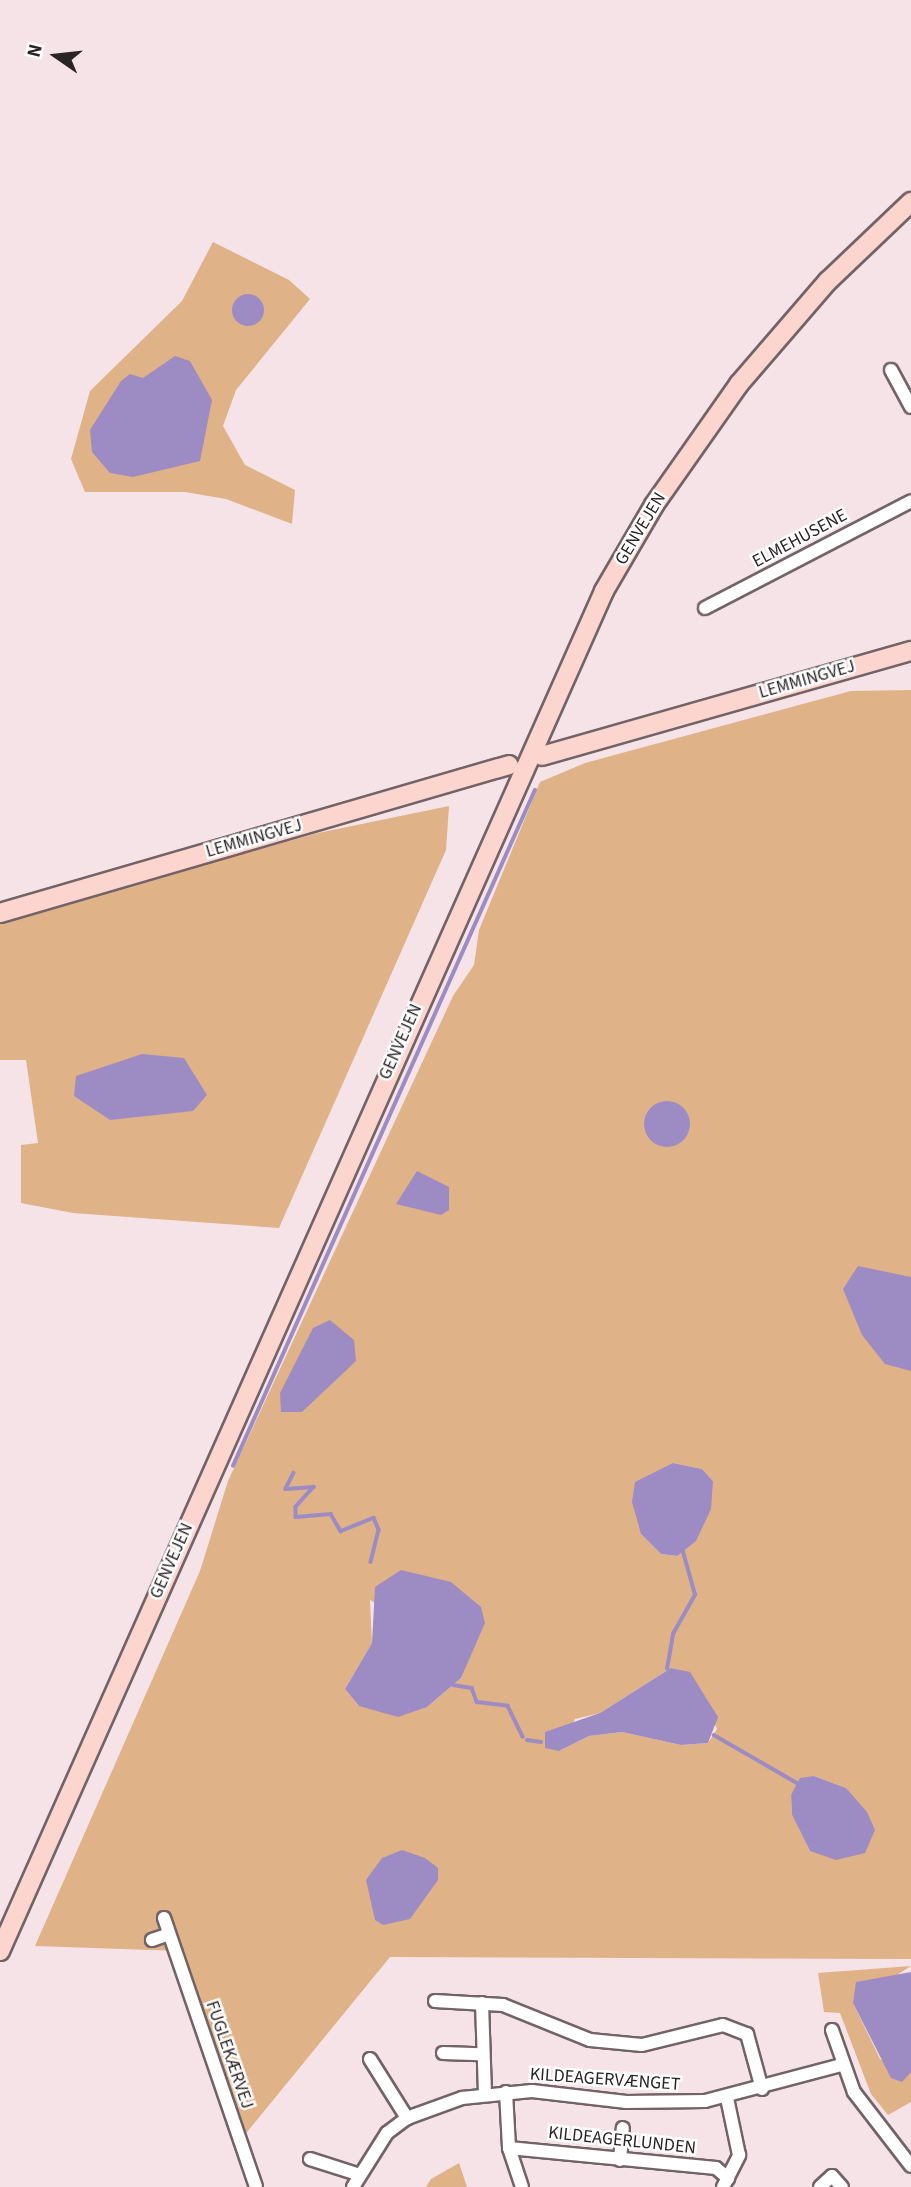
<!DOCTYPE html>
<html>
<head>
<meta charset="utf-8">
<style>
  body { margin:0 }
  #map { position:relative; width:911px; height:2187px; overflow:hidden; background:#f5e3e7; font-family:"Source Sans 3",sans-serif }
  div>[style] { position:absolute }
  .green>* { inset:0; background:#dfb288 }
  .water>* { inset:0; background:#9d8cc4 }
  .round { border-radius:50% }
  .stream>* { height:3.5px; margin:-1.75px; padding:0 1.75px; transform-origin:1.75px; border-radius:1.75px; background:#9d8cc4 }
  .roads { filter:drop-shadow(2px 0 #726367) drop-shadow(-2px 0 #726367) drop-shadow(0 2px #726367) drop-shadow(0 -2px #726367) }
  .street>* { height:12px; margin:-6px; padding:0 6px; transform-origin:6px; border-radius:6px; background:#fff }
  .secondary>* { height:18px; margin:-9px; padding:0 9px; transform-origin:9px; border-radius:9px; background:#fcd5ce }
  span { translate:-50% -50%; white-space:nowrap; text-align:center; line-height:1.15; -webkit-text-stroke:5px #fff; paint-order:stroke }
  .street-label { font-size:18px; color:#2b2426 }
  .north { position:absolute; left:21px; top:21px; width:70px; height:70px; -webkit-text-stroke:5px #fff; paint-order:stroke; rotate:284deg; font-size:19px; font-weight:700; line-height:28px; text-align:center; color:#2b2426 }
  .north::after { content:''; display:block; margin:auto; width:24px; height:32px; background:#2b2426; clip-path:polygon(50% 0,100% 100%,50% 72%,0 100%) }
</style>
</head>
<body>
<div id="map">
  <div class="green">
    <i style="clip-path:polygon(213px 242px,289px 280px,310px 299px,236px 390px,223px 426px,245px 465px,295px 490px,292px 524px,226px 499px,185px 492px,85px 492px,71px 459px,90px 391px,182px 301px)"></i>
    <i style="clip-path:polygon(evenodd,911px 690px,911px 1959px,390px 1957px,243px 2137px,180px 1951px,35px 1946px,200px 1571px,228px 1481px,453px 996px,474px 965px,479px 930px,540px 782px,585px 763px,851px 691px,911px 690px,673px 1463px,702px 1469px,713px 1481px,677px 1556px,661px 1554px,641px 1534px,673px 1463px,911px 690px,370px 1600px,469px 1656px,461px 1678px,427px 1707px,359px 1706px,345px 1689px,372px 1643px,370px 1600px,911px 690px,671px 1668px,690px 1673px,701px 1694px,717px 1729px,708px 1743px,681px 1745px,622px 1732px,589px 1736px,559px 1751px,575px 1719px,600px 1713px,671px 1668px,911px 690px,814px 1776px,846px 1788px,875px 1830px,810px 1851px,792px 1815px,791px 1795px,814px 1776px)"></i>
    <i style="clip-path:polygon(449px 806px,446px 850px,279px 1228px,73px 1213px,21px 1203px,21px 1145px,38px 1143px,26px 1060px,0 1060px,0 921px,318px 833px)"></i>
    <i style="clip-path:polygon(911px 1966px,853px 2003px,880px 2059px,911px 2072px,911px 2102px,888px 2115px,871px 2094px,840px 2013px,824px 2012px,818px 1973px)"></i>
    <i style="clip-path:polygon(459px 2163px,467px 2187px,426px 2187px,431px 2179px)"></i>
  </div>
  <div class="water">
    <i class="round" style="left:232px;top:294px;width:32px;height:32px"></i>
    <i style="clip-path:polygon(175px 356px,190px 361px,212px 400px,200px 461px,133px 477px,110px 473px,92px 452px,90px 430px,121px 381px,130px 374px,143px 378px)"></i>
    <i style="clip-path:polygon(142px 1054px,184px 1058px,207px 1095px,193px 1111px,110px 1120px,74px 1096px,76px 1076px)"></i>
    <i class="round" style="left:644px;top:1101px;width:46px;height:46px"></i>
    <i style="clip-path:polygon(417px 1171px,449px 1187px,449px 1210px,441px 1215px,396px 1204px)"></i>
    <i style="clip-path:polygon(858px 1266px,911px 1277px,911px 1371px,885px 1364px,862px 1335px,843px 1289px)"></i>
    <i style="clip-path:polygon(330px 1320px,354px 1340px,356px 1361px,302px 1412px,281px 1412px,280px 1393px,313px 1328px)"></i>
    <i style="clip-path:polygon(673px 1463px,702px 1469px,713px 1481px,711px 1509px,696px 1541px,677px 1556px,661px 1554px,641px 1534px,632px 1502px,635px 1482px)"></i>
    <i style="clip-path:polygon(401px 1570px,451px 1582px,481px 1607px,485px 1623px,461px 1678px,427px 1707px,398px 1717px,359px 1706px,345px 1689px,372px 1643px,375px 1587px)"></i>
    <i style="clip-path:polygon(671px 1668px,690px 1672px,718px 1717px,708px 1743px,681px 1745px,622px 1732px,589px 1736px,559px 1751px,545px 1748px,545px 1732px,600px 1713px)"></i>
    <i style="clip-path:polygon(814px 1776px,846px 1788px,867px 1812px,875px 1830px,865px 1853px,836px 1860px,810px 1851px,792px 1815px,791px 1795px,800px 1778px)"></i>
    <i style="clip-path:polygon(402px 1850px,425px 1858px,438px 1868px,438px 1880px,410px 1919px,383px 1925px,375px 1920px,366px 1880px,382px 1858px)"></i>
    <i style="clip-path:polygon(911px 1972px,911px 2072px,902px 2082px,891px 2078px,853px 2003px,856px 1982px)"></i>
  </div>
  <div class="stream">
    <i style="left:233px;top:1466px;width:740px;rotate:-65.93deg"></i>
    <i style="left:294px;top:1473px;width:18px;rotate:117deg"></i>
    <i style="left:286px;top:1489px;width:28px;rotate:-4deg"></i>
    <i style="left:314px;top:1487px;width:27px;rotate:132deg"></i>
    <i style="left:296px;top:1507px;width:10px;rotate:90deg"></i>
    <i style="left:296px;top:1517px;width:35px;rotate:-5deg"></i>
    <i style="left:331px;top:1514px;width:20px;rotate:60deg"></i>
    <i style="left:341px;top:1531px;width:35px;rotate:-22deg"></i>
    <i style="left:374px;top:1518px;width:13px;rotate:67deg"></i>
    <i style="left:379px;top:1530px;width:33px;rotate:104deg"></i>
    <i style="left:667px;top:1669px;width:36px;rotate:-80deg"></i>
    <i style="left:673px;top:1634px;width:45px;rotate:-60.6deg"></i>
    <i style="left:695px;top:1595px;width:45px;rotate:-105.6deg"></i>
    <i style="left:453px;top:1685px;width:19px;rotate:9deg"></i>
    <i style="left:472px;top:1688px;width:15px;rotate:70deg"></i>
    <i style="left:477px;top:1702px;width:31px;rotate:7deg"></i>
    <i style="left:508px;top:1706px;width:34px;rotate:64deg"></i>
    <i style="left:714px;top:1735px;width:96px;rotate:30deg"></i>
    <i style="left:527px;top:1740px;width:14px;rotate:8deg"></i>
  </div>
  <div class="roads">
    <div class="street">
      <i style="left:891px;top:370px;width:42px;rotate:61.6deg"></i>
      <i style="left:705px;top:608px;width:232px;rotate:-27.4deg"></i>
      <i style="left:164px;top:1918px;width:284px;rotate:71.1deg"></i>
      <i style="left:152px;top:1940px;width:18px;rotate:-19deg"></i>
      <i style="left:435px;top:2001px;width:68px;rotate:3.4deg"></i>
      <i style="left:503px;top:2005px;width:94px;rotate:21.9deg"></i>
      <i style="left:590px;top:2040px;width:52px;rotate:5.5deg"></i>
      <i style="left:642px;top:2045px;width:83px;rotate:-13.9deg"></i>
      <i style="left:723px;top:2025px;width:26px;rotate:21deg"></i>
      <i style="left:747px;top:2034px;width:57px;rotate:74.7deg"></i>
      <i style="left:482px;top:2003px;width:92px;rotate:88.1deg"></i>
      <i style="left:832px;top:2030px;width:66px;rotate:70.5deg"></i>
      <i style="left:854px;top:2092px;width:93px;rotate:52.4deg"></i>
      <i style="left:443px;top:2053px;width:37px;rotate:2deg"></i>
      <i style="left:370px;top:2059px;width:70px;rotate:57.9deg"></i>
      <i style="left:506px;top:2092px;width:56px;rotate:86.9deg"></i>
      <i style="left:509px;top:2148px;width:41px;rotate:71.6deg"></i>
      <i style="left:509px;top:2148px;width:208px;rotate:5.5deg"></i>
      <i style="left:716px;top:2168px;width:16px;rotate:40deg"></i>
      <i style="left:310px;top:2159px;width:49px;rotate:17.7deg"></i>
      <i style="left:620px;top:2160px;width:32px;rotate:-85deg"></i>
      <i style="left:353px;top:2187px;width:64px;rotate:-57.8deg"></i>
      <i style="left:387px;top:2133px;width:25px;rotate:-37deg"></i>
      <i style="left:407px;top:2118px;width:59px;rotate:-20deg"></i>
      <i style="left:462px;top:2098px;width:70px;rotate:-5.7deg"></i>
      <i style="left:532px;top:2091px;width:95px;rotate:6.7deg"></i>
      <i style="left:626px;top:2102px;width:79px;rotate:-0.7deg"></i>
      <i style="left:705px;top:2101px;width:141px;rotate:-14.8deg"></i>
      <i style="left:723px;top:2187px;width:36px;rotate:-63deg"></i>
      <i style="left:739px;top:2155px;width:58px;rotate:-101.9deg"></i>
      <i style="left:820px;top:2187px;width:16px;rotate:-43deg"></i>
      <i style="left:832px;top:2176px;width:15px;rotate:48deg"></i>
    </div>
    <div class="secondary">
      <i style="left:542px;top:756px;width:384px;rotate:-15.9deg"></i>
      <i style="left:0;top:913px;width:530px;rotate:-16.21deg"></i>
      <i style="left:0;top:1951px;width:1488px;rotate:-66.05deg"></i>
      <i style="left:604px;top:591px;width:99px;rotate:-59.8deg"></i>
      <i style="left:654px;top:505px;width:148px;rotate:-54.9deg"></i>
      <i style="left:739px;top:384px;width:136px;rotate:-49.2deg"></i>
      <i style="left:828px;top:281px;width:115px;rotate:-43.6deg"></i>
    </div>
  </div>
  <div class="street-label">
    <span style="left:641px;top:529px;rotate:-59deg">GENVEJEN</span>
    <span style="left:800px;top:539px;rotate:-28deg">ELMEHUSENE</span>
    <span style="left:807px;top:680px;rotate:-16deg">LEMMINGVEJ</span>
    <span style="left:254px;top:839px;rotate:-16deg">LEMMINGVEJ</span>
    <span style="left:401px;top:1042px;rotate:-66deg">GENVEJEN</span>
    <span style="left:172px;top:1561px;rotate:-66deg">GENVEJEN</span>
    <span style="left:229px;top:2055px;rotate:71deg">FUGLEKÆRVEJ</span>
    <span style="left:605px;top:2080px;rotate:4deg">KILDEAGERVÆNGET</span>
    <span style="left:622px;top:2141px;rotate:6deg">KILDEAGERLUNDEN</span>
  </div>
  <div class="north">N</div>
</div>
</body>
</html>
